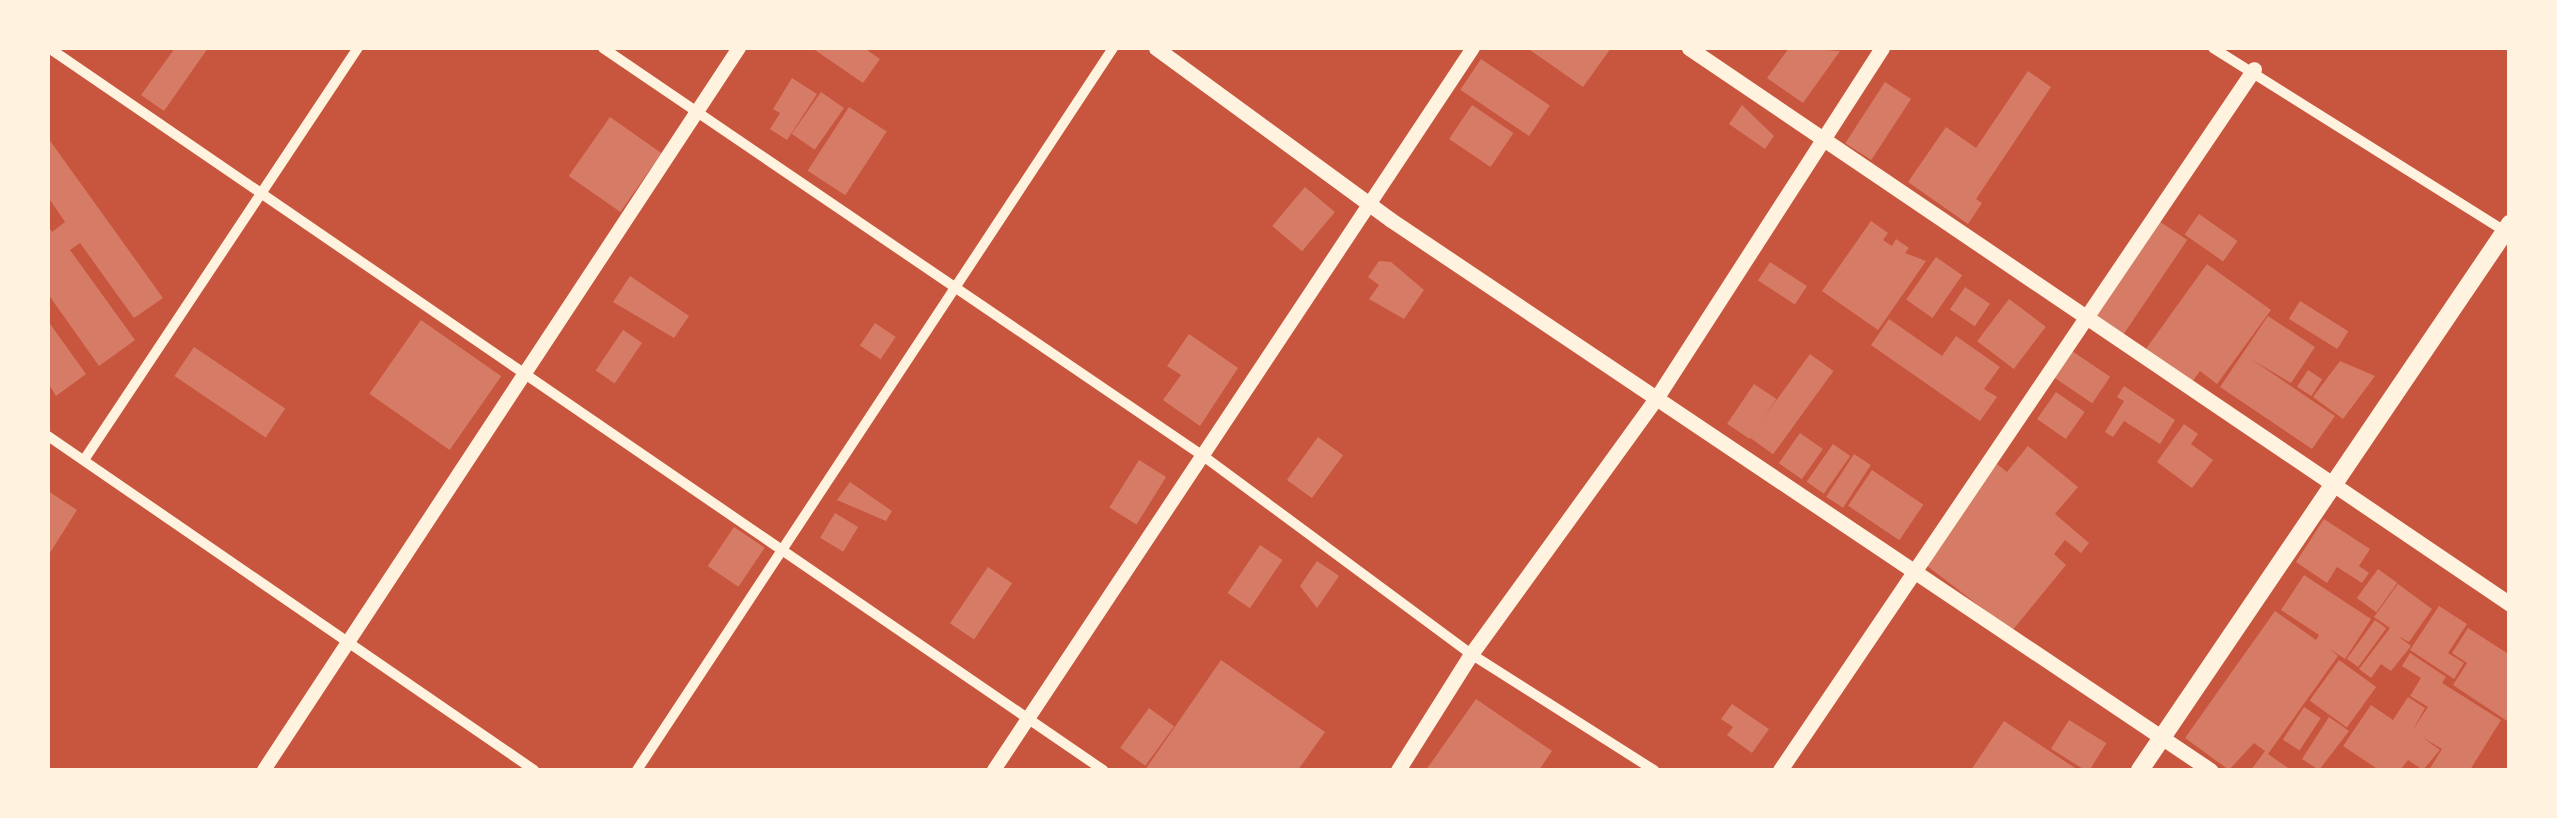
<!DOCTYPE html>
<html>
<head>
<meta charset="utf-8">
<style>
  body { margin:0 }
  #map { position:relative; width:2557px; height:818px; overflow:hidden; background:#c8553d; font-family:Spectral,serif }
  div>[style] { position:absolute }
  .building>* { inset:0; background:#d67c66; transform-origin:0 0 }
  .minor>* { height:10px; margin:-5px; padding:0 5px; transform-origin:5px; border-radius:5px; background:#fff3e0 }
  .tertiary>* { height:14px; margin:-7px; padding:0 7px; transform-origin:7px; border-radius:7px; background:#fff3e0 }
  .secondary>* { height:15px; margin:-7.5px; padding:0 7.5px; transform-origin:7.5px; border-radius:7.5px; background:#fff3e0 }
  .primary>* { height:18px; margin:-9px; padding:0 9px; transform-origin:9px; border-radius:9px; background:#fff3e0 }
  span { translate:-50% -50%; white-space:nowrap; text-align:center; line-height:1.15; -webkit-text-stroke:10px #fff3e0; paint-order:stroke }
  .frame { position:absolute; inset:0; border:50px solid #fff3e0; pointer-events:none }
</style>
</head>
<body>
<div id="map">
  <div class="building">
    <i style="clip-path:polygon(175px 48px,208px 48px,164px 111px,141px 95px)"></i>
    <i style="clip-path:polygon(812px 48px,864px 48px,880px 59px,863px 83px)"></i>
    <i style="clip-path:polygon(1527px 48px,1611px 48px,1583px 87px)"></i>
    <i style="clip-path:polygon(1789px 48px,1840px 51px,1803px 103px,1767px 78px)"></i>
    <i style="left:1481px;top:59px;width:83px;height:37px;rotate:34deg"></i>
    <i style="clip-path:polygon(2028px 71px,2051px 87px,1976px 199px,1982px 203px,1968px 224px,1908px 182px,1946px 127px,1976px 148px)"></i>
    <i style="clip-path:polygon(792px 78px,817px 94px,787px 140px,770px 129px,780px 113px,773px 109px)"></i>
    <i style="left:1885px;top:82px;width:31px;height:73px;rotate:33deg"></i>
    <i style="left:821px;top:92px;width:28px;height:51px;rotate:35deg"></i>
    <i style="left:1472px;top:105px;width:50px;height:41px;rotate:34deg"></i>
    <i style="clip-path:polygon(1742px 105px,1774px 136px,1765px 149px,1729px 124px)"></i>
    <i style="left:849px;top:107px;width:45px;height:76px;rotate:33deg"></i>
    <i style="left:610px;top:117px;width:63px;height:72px;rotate:35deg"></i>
    <i style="clip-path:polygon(48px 138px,163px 298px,134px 318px,80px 243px,70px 250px,135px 340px,99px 366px,48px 294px,48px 225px,52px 232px,65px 222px,48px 197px)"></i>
    <i style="left:1305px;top:187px;width:39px;height:51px;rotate:40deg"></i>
    <i style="left:2199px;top:214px;width:47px;height:25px;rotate:35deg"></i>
    <i style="clip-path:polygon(1871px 221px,1888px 233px,1883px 240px,1892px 246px,1896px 239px,1909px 248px,1905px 253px,1926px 261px,1878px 330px,1822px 291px)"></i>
    <i style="left:2159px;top:221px;width:34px;height:118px;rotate:34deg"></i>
    <i style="left:1936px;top:257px;width:32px;height:52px;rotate:35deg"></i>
    <i style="clip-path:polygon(1379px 261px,1391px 262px,1424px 290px,1404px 319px,1369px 299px,1379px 285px,1368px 277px)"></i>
    <i style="left:1770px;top:262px;width:44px;height:22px;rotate:33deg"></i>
    <i style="clip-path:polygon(2207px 264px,2271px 310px,2217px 384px,2200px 371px,2192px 382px,2143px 353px)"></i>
    <i style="clip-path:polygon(630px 276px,689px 316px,674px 338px,613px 302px)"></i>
    <i style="left:1965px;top:287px;width:30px;height:27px;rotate:34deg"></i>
    <i style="left:2009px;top:299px;width:46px;height:53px;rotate:37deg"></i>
    <i style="left:2300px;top:301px;width:57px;height:21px;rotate:32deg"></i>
    <i style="clip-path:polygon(2268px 316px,2315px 347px,2291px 383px,2251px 359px,2335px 416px,2312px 449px,2220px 387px)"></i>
    <i style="clip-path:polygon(1889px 319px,1942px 356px,1956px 336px,2000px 367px,1984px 389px,1997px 397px,1980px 421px,1871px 345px)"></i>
    <i style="left:421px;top:320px;width:98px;height:90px;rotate:35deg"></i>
    <i style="clip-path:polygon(48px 321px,86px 374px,56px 396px,48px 383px)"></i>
    <i style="left:875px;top:323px;width:25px;height:27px;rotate:34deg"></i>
    <i style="left:623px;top:330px;width:23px;height:49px;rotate:34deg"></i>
    <i style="clip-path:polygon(1189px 334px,1238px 368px,1200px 426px,1163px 400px,1181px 375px,1167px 366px)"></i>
    <i style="left:194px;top:347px;width:110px;height:35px;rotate:34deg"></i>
    <i style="left:2072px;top:351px;width:46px;height:32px;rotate:34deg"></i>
    <i style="left:1810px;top:354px;width:29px;height:103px;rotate:36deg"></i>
    <i style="clip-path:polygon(2340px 361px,2375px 376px,2343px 419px,2313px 397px)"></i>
    <i style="left:2308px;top:370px;width:17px;height:20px;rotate:33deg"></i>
    <i style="left:1754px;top:384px;width:27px;height:48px;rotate:34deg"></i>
    <i style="clip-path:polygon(2124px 386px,2175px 420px,2160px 444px,2124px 421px,2113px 437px,2105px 432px,2124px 401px,2117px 397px)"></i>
    <i style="left:2056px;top:392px;width:35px;height:33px;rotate:35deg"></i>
    <i style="clip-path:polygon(2184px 424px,2198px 434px,2191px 444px,2213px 460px,2192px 488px,2157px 462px)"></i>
    <i style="left:1800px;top:433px;width:28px;height:37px;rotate:35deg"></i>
    <i style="left:1318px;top:437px;width:31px;height:53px;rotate:36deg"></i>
    <i style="left:1833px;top:444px;width:21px;height:46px;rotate:35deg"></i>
    <i style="clip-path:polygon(2028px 446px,2078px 487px,2055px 514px,2089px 543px,2081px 553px,2065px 540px,2054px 554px,2066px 565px,2012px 631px,1922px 562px,1997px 464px,2007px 472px)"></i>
    <i style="left:1854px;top:454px;width:20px;height:51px;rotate:33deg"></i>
    <i style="left:1139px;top:460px;width:32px;height:56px;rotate:32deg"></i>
    <i style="left:1872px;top:470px;width:62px;height:43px;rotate:34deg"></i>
    <i style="clip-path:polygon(850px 482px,892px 511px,886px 521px,837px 500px)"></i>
    <i style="clip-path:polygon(48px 491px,77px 510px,48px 556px)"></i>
    <i style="left:835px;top:513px;width:27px;height:29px;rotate:31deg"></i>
    <i style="clip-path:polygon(2324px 519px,2370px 549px,2359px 566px,2369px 573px,2362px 583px,2337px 567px,2327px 583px,2296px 562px)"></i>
    <i style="left:734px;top:527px;width:37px;height:47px;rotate:34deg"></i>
    <i style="left:1260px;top:545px;width:27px;height:58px;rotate:34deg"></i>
    <i style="clip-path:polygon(1317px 561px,1339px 576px,1317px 608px,1300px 586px)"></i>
    <i style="left:988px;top:567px;width:29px;height:68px;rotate:34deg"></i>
    <i style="left:2378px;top:569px;width:24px;height:36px;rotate:36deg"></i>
    <i style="clip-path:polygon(2304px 575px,2371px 619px,2345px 659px,2330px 649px,2338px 656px,2268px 754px,2291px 770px,2251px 770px,2265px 751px,2254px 743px,2229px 770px,2185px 738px,2275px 611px,2316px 640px,2319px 635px,2281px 610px)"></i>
    <i style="clip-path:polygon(2398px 584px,2432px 609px,2409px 642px,2398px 636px,2411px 646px,2391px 671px,2381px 664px,2371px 678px,2359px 669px,2390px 628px,2374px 617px)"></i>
    <i style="clip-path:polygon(2439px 606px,2467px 624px,2448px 653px,2464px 663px,2454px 679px,2410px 650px)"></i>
    <i style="left:2375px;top:620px;width:14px;height:48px;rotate:36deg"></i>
    <i style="clip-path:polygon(2468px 628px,2510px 655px,2510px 723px,2453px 685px,2467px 663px,2452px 653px)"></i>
    <i style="clip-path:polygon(2410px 653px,2446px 677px,2442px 683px,2501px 720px,2470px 770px,2429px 770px,2442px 749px,2422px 737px,2440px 750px,2423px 770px,2408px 760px,2400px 770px,2379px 770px,2343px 746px,2371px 705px,2393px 720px,2408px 697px,2425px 708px,2412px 731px,2428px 707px,2410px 696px,2421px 678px,2402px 666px)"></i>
    <i style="clip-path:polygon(1221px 660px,1325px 732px,1298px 770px,1145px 770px)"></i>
    <i style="left:2339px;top:660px;width:46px;height:50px;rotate:36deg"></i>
    <i style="clip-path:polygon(1476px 699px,1552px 751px,1539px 770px,1426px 770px)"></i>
    <i style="clip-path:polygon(1732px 704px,1769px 729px,1752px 753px,1727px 735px,1733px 727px,1721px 719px)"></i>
    <i style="left:2304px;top:707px;width:20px;height:39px;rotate:33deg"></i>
    <i style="left:1149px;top:708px;width:31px;height:49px;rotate:36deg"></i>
    <i style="clip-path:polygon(2329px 717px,2349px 731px,2319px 770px,2302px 759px)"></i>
    <i style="left:2069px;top:720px;width:44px;height:34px;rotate:32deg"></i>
    <i style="clip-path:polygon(2004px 721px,2078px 770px,1971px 770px)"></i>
  </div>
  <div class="minor">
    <i style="left:49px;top:48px;width:1278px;rotate:34.41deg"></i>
    <i style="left:603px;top:48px;width:729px;rotate:34.21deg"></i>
    <i style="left:1206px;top:458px;width:330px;rotate:36.5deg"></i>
    <i style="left:1471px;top:654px;width:217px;rotate:32.4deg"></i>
    <i style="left:2213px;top:48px;width:348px;rotate:32.1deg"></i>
    <i style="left:48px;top:436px;width:590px;rotate:34.5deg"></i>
    <i style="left:84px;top:460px;width:495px;rotate:-56.4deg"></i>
    <i style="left:637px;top:770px;width:865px;rotate:-56.6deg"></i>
  </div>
  <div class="tertiary">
    <i style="left:264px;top:770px;width:864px;rotate:-56.66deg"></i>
    <i style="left:994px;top:770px;width:866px;rotate:-56.44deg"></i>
  </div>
  <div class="secondary">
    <i style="left:1156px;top:48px;width:291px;rotate:36.2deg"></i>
    <i style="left:1391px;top:220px;width:987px;rotate:33.88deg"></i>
    <i style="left:1689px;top:48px;width:992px;rotate:34.11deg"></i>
    <i style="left:1398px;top:770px;width:137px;rotate:-57.8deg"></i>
    <i style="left:1471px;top:654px;width:317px;rotate:-54.1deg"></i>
    <i style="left:1657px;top:397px;width:415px;rotate:-57.2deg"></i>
    <i style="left:1780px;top:770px;width:846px;rotate:-55.93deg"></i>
  </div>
  <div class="primary">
    <i style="left:2140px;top:770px;width:660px;rotate:-55.88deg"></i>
  </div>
  <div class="frame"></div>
</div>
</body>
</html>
